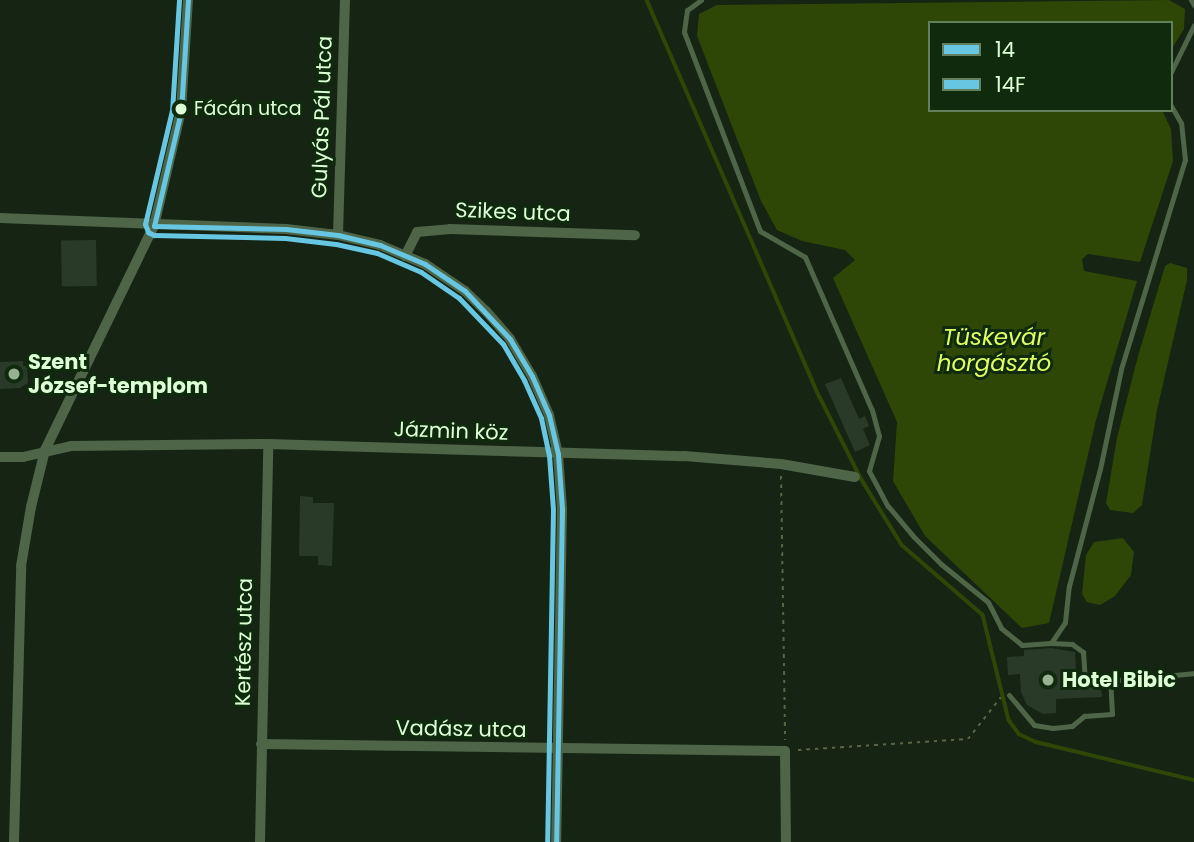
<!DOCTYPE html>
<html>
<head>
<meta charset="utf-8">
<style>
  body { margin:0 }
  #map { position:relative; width:1194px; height:842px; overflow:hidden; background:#152413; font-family:Poppins,sans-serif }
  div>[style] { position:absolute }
  .water>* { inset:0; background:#2e4706 }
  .stream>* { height:3.5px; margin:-1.75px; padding:0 1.75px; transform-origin:1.75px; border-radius:1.75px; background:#2e4706 }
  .building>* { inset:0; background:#293b28; transform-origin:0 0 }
  .path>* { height:2px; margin-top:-1px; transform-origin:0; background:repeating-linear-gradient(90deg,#5c6444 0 3.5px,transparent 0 8.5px) }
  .service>* { height:5px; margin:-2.5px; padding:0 2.5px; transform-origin:2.5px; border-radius:2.5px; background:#4e6548 }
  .minor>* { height:10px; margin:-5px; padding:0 5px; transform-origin:5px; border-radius:5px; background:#4e6548 }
  .bus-1>* { height:5px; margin:-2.5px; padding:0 2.5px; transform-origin:2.5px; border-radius:2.5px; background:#67c6e1 }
  .bus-2>* { height:5px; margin:-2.5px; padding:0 2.5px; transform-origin:2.5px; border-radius:2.5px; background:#67c6e1 }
  .dots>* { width:19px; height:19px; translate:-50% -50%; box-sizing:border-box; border:4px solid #102a0d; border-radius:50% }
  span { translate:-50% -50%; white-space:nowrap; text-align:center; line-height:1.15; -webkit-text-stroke:6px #102a0d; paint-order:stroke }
  .bus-label { font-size:19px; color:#dcffd6 }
  .left { translate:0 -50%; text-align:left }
  .street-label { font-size:21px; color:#dcffd6 }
  .poi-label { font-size:21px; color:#dcffd6; font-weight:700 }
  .water-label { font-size:23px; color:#dfff64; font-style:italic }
  .legend { position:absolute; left:928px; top:21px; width:245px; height:91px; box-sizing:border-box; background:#102a0d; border:2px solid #627f5d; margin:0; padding:9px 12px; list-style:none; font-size:21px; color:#dcffd6 }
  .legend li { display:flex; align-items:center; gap:14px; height:35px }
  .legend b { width:35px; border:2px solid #627f5d }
</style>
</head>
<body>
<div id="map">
  <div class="water">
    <i style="clip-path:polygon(1169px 0,1185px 9px,1184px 29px,1171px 50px,1171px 23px,930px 23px,930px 110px,1162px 110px,1171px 129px,1173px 161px,1140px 262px,1088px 254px,1082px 259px,1084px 271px,1137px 281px,1096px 420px,1049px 623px,1022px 628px,925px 536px,893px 481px,897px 422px,833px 278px,855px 260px,845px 250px,802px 241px,777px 230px,761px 201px,697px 36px,699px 14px,717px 5px)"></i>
    <i style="clip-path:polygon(1170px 263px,1187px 268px,1187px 280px,1157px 410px,1142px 505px,1133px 513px,1110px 510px,1106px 503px,1117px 438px,1138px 356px,1165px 266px)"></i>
    <i style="clip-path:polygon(1123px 538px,1134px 552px,1131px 575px,1115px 596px,1100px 605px,1087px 602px,1082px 594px,1086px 555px,1094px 542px)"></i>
  </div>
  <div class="stream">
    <i style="left:647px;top:0;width:433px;rotate:66.5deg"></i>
    <i style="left:820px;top:397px;width:93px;rotate:63.2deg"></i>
    <i style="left:862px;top:480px;width:76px;rotate:58.4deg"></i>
    <i style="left:902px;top:545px;width:107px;rotate:40.8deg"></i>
    <i style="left:983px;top:615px;width:108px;rotate:76.1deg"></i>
    <i style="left:1009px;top:720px;width:17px;rotate:54deg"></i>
    <i style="left:1019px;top:734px;width:19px;rotate:25deg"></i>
    <i style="left:1036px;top:742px;width:163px;rotate:13.5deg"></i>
  </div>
  <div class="building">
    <i style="left:96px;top:240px;width:46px;height:35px;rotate:89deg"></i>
    <i style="clip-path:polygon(23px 361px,23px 366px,27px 366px,28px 383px,20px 388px,0 389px,0 362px)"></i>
    <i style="clip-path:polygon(841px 378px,859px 419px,865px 416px,869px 426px,863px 429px,870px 445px,855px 452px,825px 384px)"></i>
    <i style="clip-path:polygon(300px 496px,313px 497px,313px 503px,334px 503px,332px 566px,318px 565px,318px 556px,299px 556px)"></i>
    <i style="clip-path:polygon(1051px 648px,1075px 652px,1077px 687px,1101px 687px,1102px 697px,1056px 699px,1056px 713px,1043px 714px,1027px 705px,1021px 692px,1020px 674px,1008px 675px,1007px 657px,1024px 656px,1024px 650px)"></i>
  </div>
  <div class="path">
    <i style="left:781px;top:476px;width:264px;rotate:89.1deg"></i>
    <i style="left:798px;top:750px;width:170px;rotate:-3.7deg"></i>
    <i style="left:968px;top:739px;width:53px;rotate:-51.8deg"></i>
  </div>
  <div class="service">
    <i style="left:701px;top:0;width:17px;rotate:144deg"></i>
    <i style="left:687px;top:10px;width:22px;rotate:98deg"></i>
    <i style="left:684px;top:32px;width:213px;rotate:69.1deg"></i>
    <i style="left:760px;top:231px;width:52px;rotate:30deg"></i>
    <i style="left:805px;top:257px;width:167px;rotate:66.4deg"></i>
    <i style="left:872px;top:410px;width:27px;rotate:75deg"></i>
    <i style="left:879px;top:436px;width:36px;rotate:106deg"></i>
    <i style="left:869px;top:471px;width:40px;rotate:62deg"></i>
    <i style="left:888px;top:506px;width:39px;rotate:50deg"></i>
    <i style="left:913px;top:536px;width:40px;rotate:45deg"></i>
    <i style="left:941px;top:564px;width:60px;rotate:39deg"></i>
    <i style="left:988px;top:602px;width:29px;rotate:63deg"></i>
    <i style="left:1001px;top:628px;width:27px;rotate:39deg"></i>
    <i style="left:1022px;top:645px;width:29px;rotate:-4deg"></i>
    <i style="left:1051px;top:643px;width:25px;rotate:-56deg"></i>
    <i style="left:1065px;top:622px;width:36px;rotate:-84deg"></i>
    <i style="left:1069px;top:586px;width:121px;rotate:-75.2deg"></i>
    <i style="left:1100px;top:469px;width:102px;rotate:-78.1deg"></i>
    <i style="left:1121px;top:369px;width:219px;rotate:-73deg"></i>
    <i style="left:1185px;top:160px;width:37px;rotate:-96deg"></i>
    <i style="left:1181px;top:123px;width:20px;rotate:-120deg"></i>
    <i style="left:1191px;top:0;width:6px;rotate:59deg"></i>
    <i style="left:1171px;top:72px;width:52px;rotate:-63.9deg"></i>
    <i style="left:1051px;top:643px;width:21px;rotate:3deg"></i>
    <i style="left:1072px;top:644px;width:14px;rotate:36deg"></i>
    <i style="left:1083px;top:652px;width:31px;rotate:86deg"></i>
    <i style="left:1085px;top:683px;width:109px;rotate:-5.2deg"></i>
    <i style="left:1009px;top:695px;width:39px;rotate:50deg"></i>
    <i style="left:1034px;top:725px;width:19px;rotate:9deg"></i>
    <i style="left:1053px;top:728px;width:19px;rotate:-6deg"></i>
    <i style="left:1072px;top:726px;width:16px;rotate:-40deg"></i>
    <i style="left:1084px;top:716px;width:28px;rotate:-4deg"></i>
    <i style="left:1112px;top:714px;width:33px;rotate:-93deg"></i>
  </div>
  <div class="minor">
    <i style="left:0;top:218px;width:286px;rotate:2.2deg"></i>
    <i style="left:286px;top:229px;width:52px;rotate:6.6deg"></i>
    <i style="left:338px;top:235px;width:43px;rotate:13.4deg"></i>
    <i style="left:380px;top:245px;width:49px;rotate:22.9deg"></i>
    <i style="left:425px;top:264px;width:48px;rotate:34deg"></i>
    <i style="left:465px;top:291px;width:29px;rotate:44deg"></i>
    <i style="left:486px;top:311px;width:37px;rotate:49deg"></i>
    <i style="left:510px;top:339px;width:43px;rotate:59.3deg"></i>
    <i style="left:532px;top:376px;width:43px;rotate:66.4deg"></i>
    <i style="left:549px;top:415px;width:40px;rotate:77deg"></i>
    <i style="left:558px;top:454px;width:55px;rotate:85.8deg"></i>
    <i style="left:562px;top:509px;width:333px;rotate:91deg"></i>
    <i style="left:338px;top:235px;width:235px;rotate:-88.3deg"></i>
    <i style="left:405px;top:256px;width:27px;rotate:-63deg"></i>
    <i style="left:417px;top:232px;width:33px;rotate:-5deg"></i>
    <i style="left:450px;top:229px;width:185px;rotate:1.9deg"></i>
    <i style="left:0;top:457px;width:23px"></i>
    <i style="left:23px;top:457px;width:49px;rotate:-12.9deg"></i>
    <i style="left:71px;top:446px;width:197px;rotate:-0.6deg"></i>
    <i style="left:268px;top:444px;width:416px;rotate:1.7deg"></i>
    <i style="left:684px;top:456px;width:97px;rotate:4.7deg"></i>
    <i style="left:781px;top:464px;width:75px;rotate:10deg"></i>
    <i style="left:261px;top:744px;width:524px;rotate:0.77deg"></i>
    <i style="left:785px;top:751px;width:91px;rotate:89.4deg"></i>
    <i style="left:14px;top:842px;width:276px;rotate:-88.5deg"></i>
    <i style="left:21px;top:566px;width:60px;rotate:-80.4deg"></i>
    <i style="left:31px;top:507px;width:59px;rotate:-76.2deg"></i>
    <i style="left:45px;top:450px;width:249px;rotate:-64.1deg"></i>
    <i style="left:154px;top:226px;width:118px;rotate:-76.8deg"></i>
    <i style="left:181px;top:111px;width:111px;rotate:-86.4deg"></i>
    <i style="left:260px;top:842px;width:398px;rotate:-88.8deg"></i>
  </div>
  <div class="bus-1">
    <i style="left:188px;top:0;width:111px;rotate:93.6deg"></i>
    <i style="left:181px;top:111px;width:118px;rotate:103.2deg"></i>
    <i style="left:154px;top:226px;width:132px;rotate:1.3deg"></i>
    <i style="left:286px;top:229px;width:52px;rotate:6.6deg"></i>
    <i style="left:338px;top:235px;width:43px;rotate:13.4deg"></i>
    <i style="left:380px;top:245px;width:49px;rotate:22.9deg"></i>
    <i style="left:425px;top:264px;width:48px;rotate:34deg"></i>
    <i style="left:465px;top:291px;width:66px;rotate:46.8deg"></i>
    <i style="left:510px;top:339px;width:43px;rotate:59.3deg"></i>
    <i style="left:532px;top:376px;width:43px;rotate:66.4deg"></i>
    <i style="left:549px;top:415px;width:40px;rotate:77deg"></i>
    <i style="left:558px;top:454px;width:55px;rotate:85.8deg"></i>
    <i style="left:562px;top:509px;width:333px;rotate:91deg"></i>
  </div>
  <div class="bus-2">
    <i style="left:179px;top:0;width:110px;rotate:93.6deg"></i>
    <i style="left:172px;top:110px;width:117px;rotate:103.3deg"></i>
    <i style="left:145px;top:224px;width:9px;rotate:69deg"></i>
    <i style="left:148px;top:232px;width:7px;rotate:27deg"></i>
    <i style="left:154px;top:235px;width:131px;rotate:1.3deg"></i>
    <i style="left:285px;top:238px;width:51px;rotate:6.7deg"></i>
    <i style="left:336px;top:244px;width:42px;rotate:12.4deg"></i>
    <i style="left:377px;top:253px;width:48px;rotate:23.4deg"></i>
    <i style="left:421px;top:272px;width:46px;rotate:34.4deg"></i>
    <i style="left:459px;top:298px;width:64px;rotate:46.3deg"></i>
    <i style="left:503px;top:344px;width:42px;rotate:59.7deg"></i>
    <i style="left:524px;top:380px;width:42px;rotate:65.9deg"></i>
    <i style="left:541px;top:418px;width:38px;rotate:78deg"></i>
    <i style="left:549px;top:455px;width:54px;rotate:85.8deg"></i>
    <i style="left:553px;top:509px;width:333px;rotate:91deg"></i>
  </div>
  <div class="dots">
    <i style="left:181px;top:109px;background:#dcffd6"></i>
    <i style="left:14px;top:374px;background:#96b292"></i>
    <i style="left:1048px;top:680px;background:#96b292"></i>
  </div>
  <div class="bus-label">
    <span class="left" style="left:194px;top:109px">Fácán utca</span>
  </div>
  <div class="street-label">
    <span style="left:322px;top:117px;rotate:-88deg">Gulyás Pál utca</span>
    <span style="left:513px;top:212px;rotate:2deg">Szikes utca</span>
    <span style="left:451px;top:431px;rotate:2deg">Jázmin köz</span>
    <span style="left:244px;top:642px;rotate:-89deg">Kertész utca</span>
    <span style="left:461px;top:729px;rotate:1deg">Vadász utca</span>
  </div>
  <div class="poi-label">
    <span class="left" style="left:28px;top:374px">Szent<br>József-templom</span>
    <span class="left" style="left:1062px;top:680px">Hotel Bibic</span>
  </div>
  <div class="water-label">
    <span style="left:994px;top:350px">Tüskevár<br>horgásztó</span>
  </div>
  <ul class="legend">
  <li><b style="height:9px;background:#67c6e1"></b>14</li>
  <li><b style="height:9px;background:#67c6e1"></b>14F</li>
  </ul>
</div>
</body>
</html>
